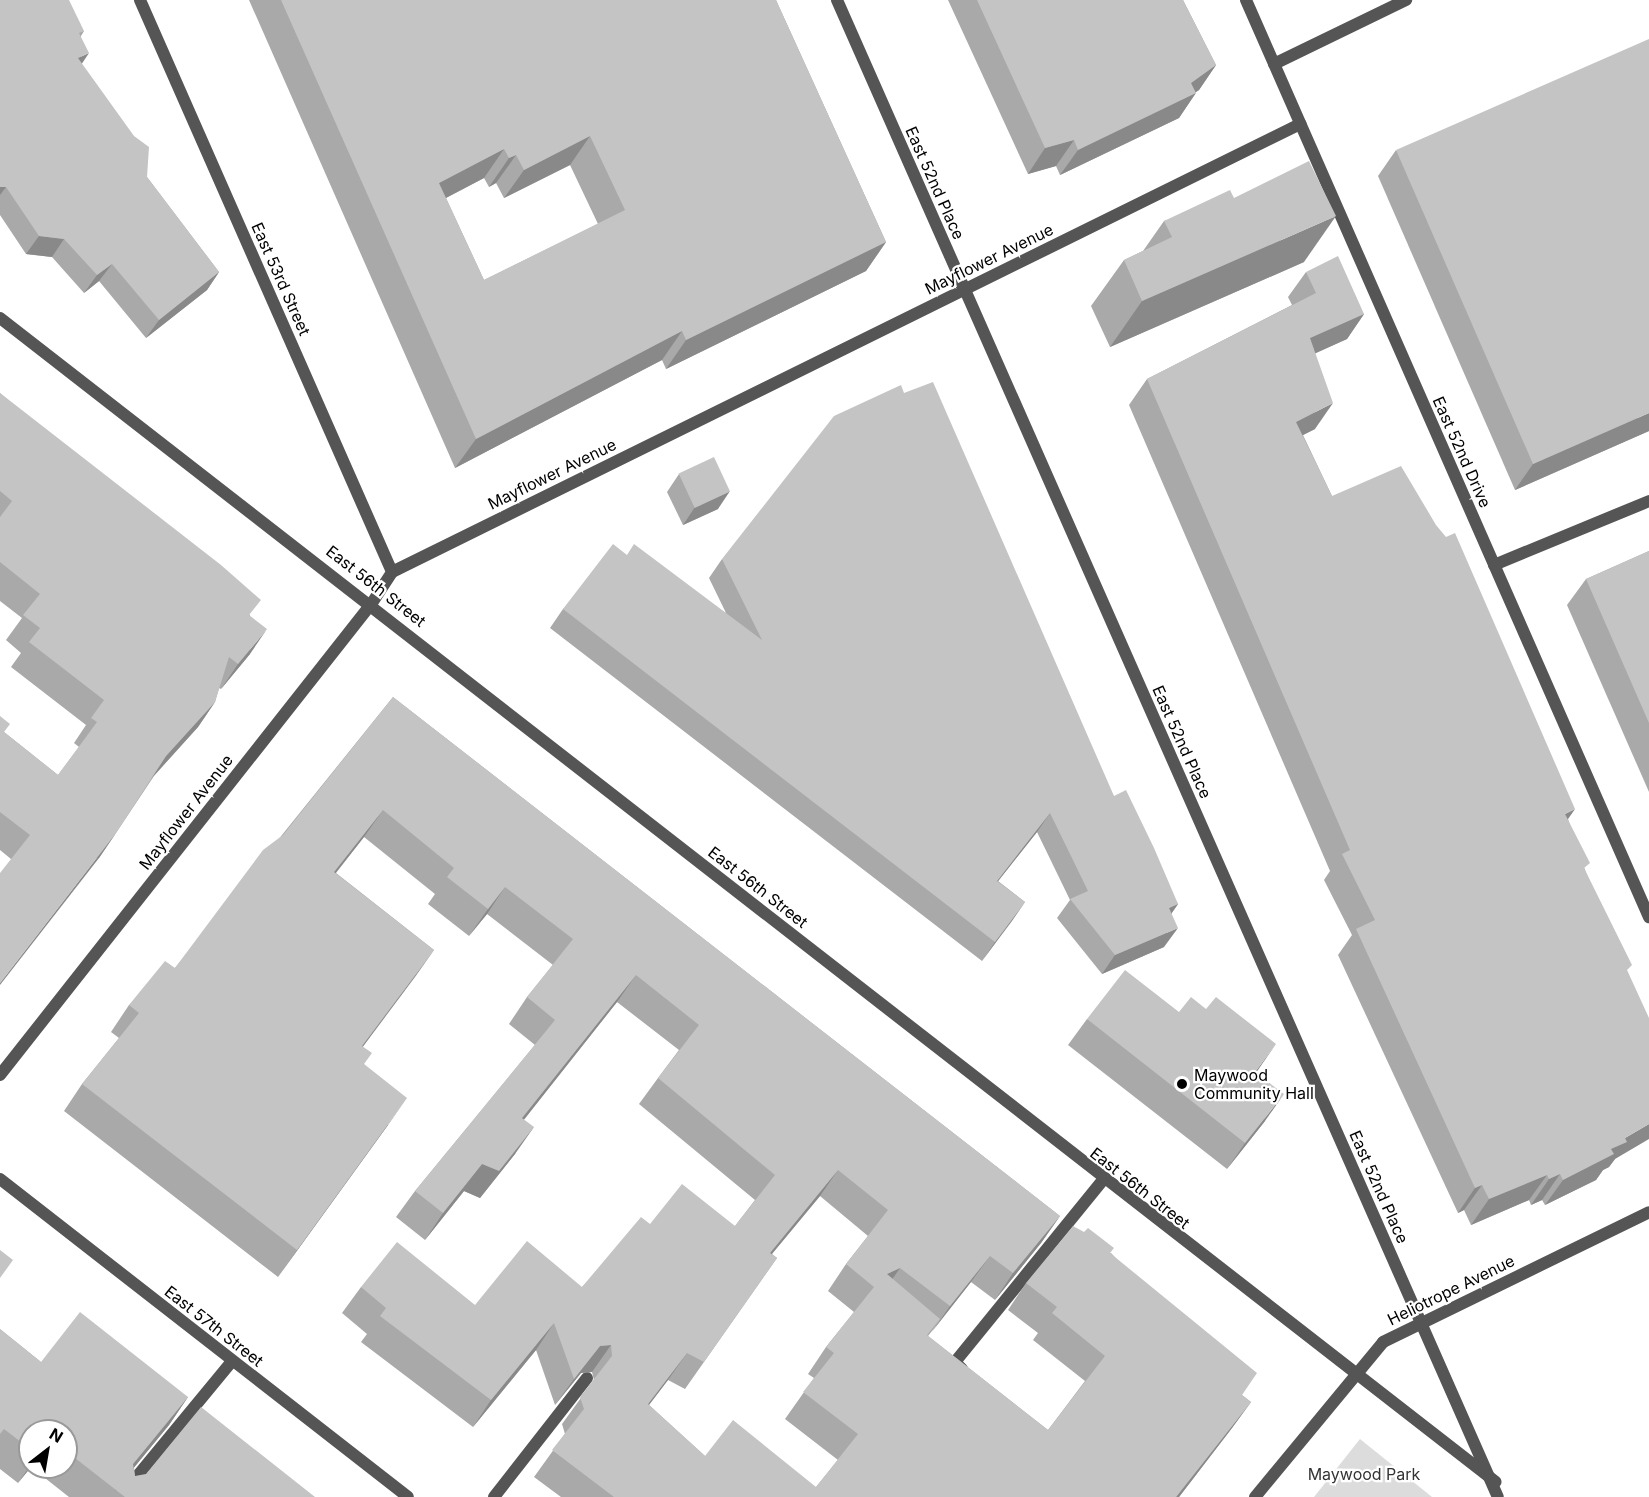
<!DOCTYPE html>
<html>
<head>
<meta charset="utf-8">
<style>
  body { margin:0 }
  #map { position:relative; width:1649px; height:1497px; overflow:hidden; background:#fff; font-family:Inter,sans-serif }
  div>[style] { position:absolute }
  .green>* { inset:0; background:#dcdcdc }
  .service>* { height:12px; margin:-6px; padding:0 6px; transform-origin:6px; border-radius:6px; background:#555 }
  .minor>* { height:12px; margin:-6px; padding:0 6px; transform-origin:6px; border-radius:6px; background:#555 }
  .wall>* { inset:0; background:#a9a9a9 }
  .shaded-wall>* { inset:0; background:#898989 }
  .building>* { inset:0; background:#c4c4c4; transform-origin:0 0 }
  .dots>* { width:16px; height:16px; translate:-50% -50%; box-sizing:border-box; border:3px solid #fff; border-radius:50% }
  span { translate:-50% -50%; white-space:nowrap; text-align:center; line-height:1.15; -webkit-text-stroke:4.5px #fff; paint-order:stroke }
  .street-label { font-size:16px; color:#000 }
  .poi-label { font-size:16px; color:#000 }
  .left { translate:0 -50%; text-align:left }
  .park-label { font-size:16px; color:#333 }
  .north { position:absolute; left:18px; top:1419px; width:60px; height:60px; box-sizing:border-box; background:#fff; border:2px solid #999; border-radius:50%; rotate:31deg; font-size:16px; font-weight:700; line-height:24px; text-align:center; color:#000 }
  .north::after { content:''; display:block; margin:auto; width:21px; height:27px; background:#000; clip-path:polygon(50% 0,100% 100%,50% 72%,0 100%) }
</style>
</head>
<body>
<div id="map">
  <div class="green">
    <i style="clip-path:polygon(1360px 1439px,1432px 1497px,1314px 1497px)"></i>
  </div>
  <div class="service">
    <i style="left:1274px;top:64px;width:147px;rotate:-25.9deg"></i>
    <i style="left:1494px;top:565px;width:168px;rotate:-22.4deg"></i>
    <i style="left:962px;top:1369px;width:10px;rotate:-135deg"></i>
    <i style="left:955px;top:1362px;width:235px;rotate:-50.9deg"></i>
    <i style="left:120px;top:1497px;width:176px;rotate:-50.5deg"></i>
    <i style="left:494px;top:1497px;width:151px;rotate:-52deg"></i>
  </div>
  <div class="minor">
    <i style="left:140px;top:0;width:625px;rotate:66.22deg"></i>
    <i style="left:837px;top:0;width:1636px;rotate:66.18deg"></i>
    <i style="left:1246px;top:0;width:1002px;rotate:66.28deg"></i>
    <i style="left:0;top:318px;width:1895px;rotate:37.89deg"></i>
    <i style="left:0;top:1075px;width:601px;rotate:-51.76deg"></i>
    <i style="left:372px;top:603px;width:37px;rotate:-57deg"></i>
    <i style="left:392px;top:572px;width:1013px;rotate:-26.26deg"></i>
    <i style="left:0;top:1179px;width:517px;rotate:37.93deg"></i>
    <i style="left:1255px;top:1497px;width:201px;rotate:-50.4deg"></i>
    <i style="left:1383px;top:1342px;width:296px;rotate:-26deg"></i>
  </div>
  <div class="wall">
    <i style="clip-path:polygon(0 0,84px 31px,81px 36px,81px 64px,147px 177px,219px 272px,207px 290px,146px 338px,99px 281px,84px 293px,52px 257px,26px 254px,0 215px)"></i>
    <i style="clip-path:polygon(evenodd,249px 0,776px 0,886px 242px,866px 271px,666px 369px,662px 360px,455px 468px,249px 0,570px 165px,598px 224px,484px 280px,446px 198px,484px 178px,489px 187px,496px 183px,504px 198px,570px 165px)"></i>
    <i style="clip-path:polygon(948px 0,1183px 0,1216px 65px,1199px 90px,1196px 92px,1179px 118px,1060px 175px,1056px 166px,1028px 174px)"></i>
    <i style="clip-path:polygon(1396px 150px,1649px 431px,1515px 490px,1378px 176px)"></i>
    <i style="clip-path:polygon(1234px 198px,1304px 262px,1110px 347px,1091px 306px,1124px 260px,1143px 251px,1164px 221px)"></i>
    <i style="clip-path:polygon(1306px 272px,1364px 314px,1347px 339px,1315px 353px,1315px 429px,1303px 435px,1332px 496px,1568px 819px,1585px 870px,1627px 972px,1615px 1159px,1609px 1167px,1603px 1170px,1596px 1180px,1545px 1205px,1542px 1200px,1531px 1205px,1529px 1200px,1471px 1225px,1464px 1210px,1458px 1213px,1338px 955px,1352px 935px,1324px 880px,1330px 871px,1129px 405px,1147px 379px,1292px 305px,1288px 297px)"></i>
    <i style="clip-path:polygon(0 393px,250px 615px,250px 654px,221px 689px,219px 688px,215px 702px,198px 727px,154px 776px,116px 833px,99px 858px,11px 859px,0 850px,0 716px,4px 732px,58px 775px,79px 747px,74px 743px,86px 725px,11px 667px,21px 653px,6px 640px,22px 618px,0 601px)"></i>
    <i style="clip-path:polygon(679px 474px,718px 509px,683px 525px,667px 492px)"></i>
    <i style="clip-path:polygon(1649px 551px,1649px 792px,1567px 605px,1586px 579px)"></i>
    <i style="clip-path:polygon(627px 555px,726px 613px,709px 578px,722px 559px,1114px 796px,1178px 904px,1171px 914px,1164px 947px,1102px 974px,1057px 918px,1070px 900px,1037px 832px,998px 881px,1025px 902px,982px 961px,550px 628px,563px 609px)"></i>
    <i style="clip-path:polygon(evenodd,393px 697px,1060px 1216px,1041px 1243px,995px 1300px,971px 1282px,928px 1336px,1048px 1430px,1085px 1381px,1033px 1340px,1038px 1333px,1008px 1310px,1026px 1283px,1111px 1253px,1242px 1395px,1251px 1402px,1232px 1428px,1179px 1497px,561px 1497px,534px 1477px,565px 1434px,562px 1424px,594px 1380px,592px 1372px,581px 1373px,555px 1405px,536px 1350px,473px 1427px,361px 1342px,367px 1334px,342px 1313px,361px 1287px,475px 1305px,582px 1287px,650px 1224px,735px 1226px,755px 1200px,639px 1104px,658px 1078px,679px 1050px,617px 1002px,524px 1119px,515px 1154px,480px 1198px,464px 1191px,425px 1240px,396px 1217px,415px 1191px,535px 1045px,509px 1024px,527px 997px,553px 965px,487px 914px,469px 936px,428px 904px,435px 894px,364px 837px,336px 873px,434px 950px,363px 1046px,364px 1064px,388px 1125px,278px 1277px,64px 1111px,82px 1084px,119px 1038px,111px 1032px,129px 1005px,175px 968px,393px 697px,820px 1196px,868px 1236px,846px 1264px,828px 1291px,854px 1312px,826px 1347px,808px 1374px,814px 1378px,785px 1419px,838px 1460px,816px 1487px,705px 1456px,649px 1405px,668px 1380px,685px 1389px,777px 1258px,772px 1254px,820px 1196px)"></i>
    <i style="clip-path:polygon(1087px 1019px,1256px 1073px,1265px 1121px,1227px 1169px,1068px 1045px)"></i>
    <i style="clip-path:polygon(evenodd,0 1329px,41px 1362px,188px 1397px,169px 1425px,134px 1467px,135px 1476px,315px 1497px,69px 1497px,31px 1467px,18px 1483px,0 1469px,0 1329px,30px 1431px,66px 1431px,66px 1467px,30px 1467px,30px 1431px)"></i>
  </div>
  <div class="shaded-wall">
    <i style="clip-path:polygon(89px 53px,77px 71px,78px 58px)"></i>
    <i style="clip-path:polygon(1216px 65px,1199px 90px,1193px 94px,1196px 93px,1179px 118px,1060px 175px,1078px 150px,1191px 83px)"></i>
    <i style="clip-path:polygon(590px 136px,570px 165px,504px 198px,524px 170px)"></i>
    <i style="clip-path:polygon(1074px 140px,1056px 166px,1028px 174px,1045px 148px)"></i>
    <i style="clip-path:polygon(504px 149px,484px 178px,419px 212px,439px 183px)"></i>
    <i style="clip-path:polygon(516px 155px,496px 183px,489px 187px,509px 158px)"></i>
    <i style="clip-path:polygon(0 187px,6px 187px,0 195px)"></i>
    <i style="clip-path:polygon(1336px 216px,1304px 262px,1110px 347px,1142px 301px)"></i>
    <i style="clip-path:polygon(39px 236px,64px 239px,52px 257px,26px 254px)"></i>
    <i style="clip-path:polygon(886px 242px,866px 271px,666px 369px,686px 340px)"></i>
    <i style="clip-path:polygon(112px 264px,99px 281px,84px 293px,97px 275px)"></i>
    <i style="clip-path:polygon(219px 272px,207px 290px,146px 338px,159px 320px)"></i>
    <i style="clip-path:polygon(1364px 314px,1347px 339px,1292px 364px,1310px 338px)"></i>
    <i style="clip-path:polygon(682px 331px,662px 360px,455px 468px,476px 439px)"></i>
    <i style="clip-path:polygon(1333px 403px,1315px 429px,1279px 447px,1296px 422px)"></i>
    <i style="clip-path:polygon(1649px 413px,1649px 431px,1515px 490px,1533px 464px)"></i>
    <i style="clip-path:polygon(730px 491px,718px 509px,683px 525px,695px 507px)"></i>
    <i style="clip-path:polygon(267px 629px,250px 654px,221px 689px,238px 664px)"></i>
    <i style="clip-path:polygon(215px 702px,198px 727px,149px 781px,166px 756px)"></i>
    <i style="clip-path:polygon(1575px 809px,1557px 835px,1565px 814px)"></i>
    <i style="clip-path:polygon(383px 810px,364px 837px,315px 899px,334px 872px)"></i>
    <i style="clip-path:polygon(1050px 813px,1037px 832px,984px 899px,997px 881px)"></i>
    <i style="clip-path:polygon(116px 833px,99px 858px,0 985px,0 983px)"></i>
    <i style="clip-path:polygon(505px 887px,487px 914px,469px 936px,488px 909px)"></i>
    <i style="clip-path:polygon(1025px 902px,1012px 921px,982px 961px,995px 942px)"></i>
    <i style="clip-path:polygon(1178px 904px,1165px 923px,1169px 908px)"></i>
    <i style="clip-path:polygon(1178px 928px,1164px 947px,1102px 974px,1115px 955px)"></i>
    <i style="clip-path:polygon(434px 950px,415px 977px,344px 1072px,362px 1046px)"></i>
    <i style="clip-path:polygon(636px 975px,617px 1002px,504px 1145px,522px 1118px)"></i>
    <i style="clip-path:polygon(1276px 1044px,1258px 1070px,1236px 1098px,1255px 1072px)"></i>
    <i style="clip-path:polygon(1284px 1094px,1265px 1121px,1227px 1169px,1245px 1143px)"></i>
    <i style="clip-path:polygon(407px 1098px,388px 1125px,278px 1277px,297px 1250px)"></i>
    <i style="clip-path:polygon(1649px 1124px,1649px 1139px,1615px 1159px,1609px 1167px,1603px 1170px,1596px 1180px,1545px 1205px,1563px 1180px,1625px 1138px)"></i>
    <i style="clip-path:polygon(534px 1127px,515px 1154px,480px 1198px,464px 1191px,425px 1240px,443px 1213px,482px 1164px)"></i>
    <i style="clip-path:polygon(838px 1170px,820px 1196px,751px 1279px,770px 1253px)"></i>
    <i style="clip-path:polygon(1560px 1174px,1542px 1200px,1531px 1205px,1549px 1179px)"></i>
    <i style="clip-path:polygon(1547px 1175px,1529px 1200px,1471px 1225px,1489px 1199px)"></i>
    <i style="clip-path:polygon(1482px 1185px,1464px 1210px,1458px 1213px,1475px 1188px)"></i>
    <i style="clip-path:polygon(1060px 1216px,1041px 1243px,995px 1300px,1013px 1273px)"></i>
    <i style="clip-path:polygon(990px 1256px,971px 1282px,931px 1333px,950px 1306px)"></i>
    <i style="clip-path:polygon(900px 1268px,882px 1294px,887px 1274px)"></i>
    <i style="clip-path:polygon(554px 1323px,536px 1350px,473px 1427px,491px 1400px)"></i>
    <i style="clip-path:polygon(611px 1345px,592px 1372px,581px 1373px,555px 1405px,574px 1379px,600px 1346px)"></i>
    <i style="clip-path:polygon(687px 1353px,668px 1380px,629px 1431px,648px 1404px)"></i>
    <i style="clip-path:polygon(188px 1397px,169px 1425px,114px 1492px,133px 1464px)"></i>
    <i style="clip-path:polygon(1251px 1402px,1232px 1428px,1179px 1497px,1176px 1497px)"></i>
    <i style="clip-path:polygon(30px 1466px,31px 1467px,18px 1483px)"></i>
  </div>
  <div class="building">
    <i style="clip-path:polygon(0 0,69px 0,84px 31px,79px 33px,89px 53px,78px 58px,134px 136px,149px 147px,147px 177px,219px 272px,159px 320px,112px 264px,97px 275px,64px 239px,39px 236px,6px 187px,0 187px)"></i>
    <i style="clip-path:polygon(evenodd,281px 0,776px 0,886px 242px,686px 340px,682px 331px,476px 439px,281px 0,590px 136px,625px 210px,484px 280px,439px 183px,504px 149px,509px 158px,516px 155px,524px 170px,590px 136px)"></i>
    <i style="clip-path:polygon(977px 0,1183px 0,1216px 65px,1191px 83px,1196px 93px,1078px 150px,1074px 140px,1045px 148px)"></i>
    <i style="clip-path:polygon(1649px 39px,1649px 413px,1533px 464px,1396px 150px)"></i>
    <i style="clip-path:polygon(1309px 161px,1336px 216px,1142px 301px,1124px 260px,1172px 237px,1164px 221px,1230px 190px,1234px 198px)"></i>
    <i style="clip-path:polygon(1338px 256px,1364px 314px,1310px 338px,1333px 403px,1296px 422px,1332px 496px,1401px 466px,1436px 525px,1446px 537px,1455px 533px,1575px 809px,1565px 814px,1590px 863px,1584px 868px,1632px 965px,1627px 970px,1649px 1018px,1649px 1124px,1625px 1138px,1627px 1142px,1611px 1149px,1614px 1154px,1563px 1180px,1560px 1174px,1549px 1179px,1547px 1175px,1489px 1199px,1482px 1185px,1475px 1188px,1356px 929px,1375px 920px,1342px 854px,1350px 850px,1147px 379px,1316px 293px,1306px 272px)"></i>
    <i style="clip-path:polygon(933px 382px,1114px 796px,1126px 790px,1154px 848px,1178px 904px,1169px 908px,1178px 928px,1115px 955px,1070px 899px,1088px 891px,1050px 813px,997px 881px,1025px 902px,995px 942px,563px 609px,613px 544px,627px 555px,634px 544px,762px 640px,722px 559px,834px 416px,901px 385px,904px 393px)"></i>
    <i style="clip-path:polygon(0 393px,221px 565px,261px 600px,249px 615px,267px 629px,238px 664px,229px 657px,215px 702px,166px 756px,116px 833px,0 983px,0 873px,30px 835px,0 812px,0 716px,10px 724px,4px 732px,58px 775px,97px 722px,91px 718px,104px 700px,29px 642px,40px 628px,23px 615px,40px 594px,0 562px,0 517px,12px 501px,0 491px)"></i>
    <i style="left:714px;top:457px;width:38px;height:39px;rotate:65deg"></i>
    <i style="clip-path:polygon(1649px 551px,1649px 723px,1586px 579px)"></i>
    <i style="clip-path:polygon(evenodd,393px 697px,1060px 1216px,1013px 1273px,990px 1256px,950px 1306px,900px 1268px,887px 1274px,940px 1319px,927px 1335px,1048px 1430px,1105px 1356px,1052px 1313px,1057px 1307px,1026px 1283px,1073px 1226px,1084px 1232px,1088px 1228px,1114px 1248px,1110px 1253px,1257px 1373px,1242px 1395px,1251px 1402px,1176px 1497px,614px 1497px,552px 1450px,584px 1409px,580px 1397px,612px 1356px,611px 1345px,600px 1346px,574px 1379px,554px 1323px,491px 1400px,380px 1316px,386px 1308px,361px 1287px,397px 1242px,475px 1305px,527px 1241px,582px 1287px,641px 1217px,650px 1224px,682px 1184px,735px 1226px,775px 1175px,658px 1078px,699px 1025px,636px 975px,522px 1118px,534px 1127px,499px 1171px,482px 1164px,443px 1213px,415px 1191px,555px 1020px,527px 997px,573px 939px,505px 887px,488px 909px,447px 877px,454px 868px,383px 810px,334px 872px,434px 950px,362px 1046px,372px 1053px,364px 1064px,407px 1098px,297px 1250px,82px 1084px,139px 1013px,129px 1005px,165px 961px,175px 968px,263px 850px,283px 835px,393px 697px,838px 1170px,888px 1210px,846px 1264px,874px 1287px,826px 1347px,834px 1353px,803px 1392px,858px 1434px,816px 1487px,733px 1420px,705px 1456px,648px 1404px,687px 1353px,704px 1362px,777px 1258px,770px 1253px,838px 1170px)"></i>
    <i style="clip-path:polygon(1125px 970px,1179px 1012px,1191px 997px,1206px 1009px,1216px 997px,1276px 1044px,1255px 1072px,1284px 1094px,1245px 1143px,1087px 1019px)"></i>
    <i style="clip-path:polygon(0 1250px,13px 1260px,0 1278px)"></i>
    <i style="clip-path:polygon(80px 1312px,188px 1397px,133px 1464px,135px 1476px,146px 1474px,201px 1407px,315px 1497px,125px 1497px,66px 1451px,66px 1431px,30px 1431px,30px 1449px,4px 1429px,0 1434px,0 1329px,41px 1362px)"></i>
  </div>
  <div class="dots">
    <i style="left:1182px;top:1084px;background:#000"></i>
  </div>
  <div class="street-label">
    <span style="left:935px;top:183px;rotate:66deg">East 52nd Place</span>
    <span style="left:989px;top:259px;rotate:-26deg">Mayflower Avenue</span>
    <span style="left:281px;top:279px;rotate:66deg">East 53rd Street</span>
    <span style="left:1462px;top:452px;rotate:66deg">East 52nd Drive</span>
    <span style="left:552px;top:474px;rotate:-26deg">Mayflower Avenue</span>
    <span style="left:376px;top:586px;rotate:38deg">East 56th Street</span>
    <span style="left:1182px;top:742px;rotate:66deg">East 52nd Place</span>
    <span style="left:186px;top:812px;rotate:-52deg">Mayflower Avenue</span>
    <span style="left:758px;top:887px;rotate:38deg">East 56th Street</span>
    <span style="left:1379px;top:1187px;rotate:66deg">East 52nd Place</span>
    <span style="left:1140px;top:1188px;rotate:38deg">East 56th Street</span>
    <span style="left:1451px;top:1290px;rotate:-26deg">Heliotrope Avenue</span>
    <span style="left:214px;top:1326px;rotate:38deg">East 57th Street</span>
  </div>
  <div class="poi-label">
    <span class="left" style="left:1194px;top:1084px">Maywood<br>Community Hall</span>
  </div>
  <div class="park-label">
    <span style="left:1364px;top:1474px">Maywood Park</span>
  </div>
  <div class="north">N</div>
</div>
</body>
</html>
